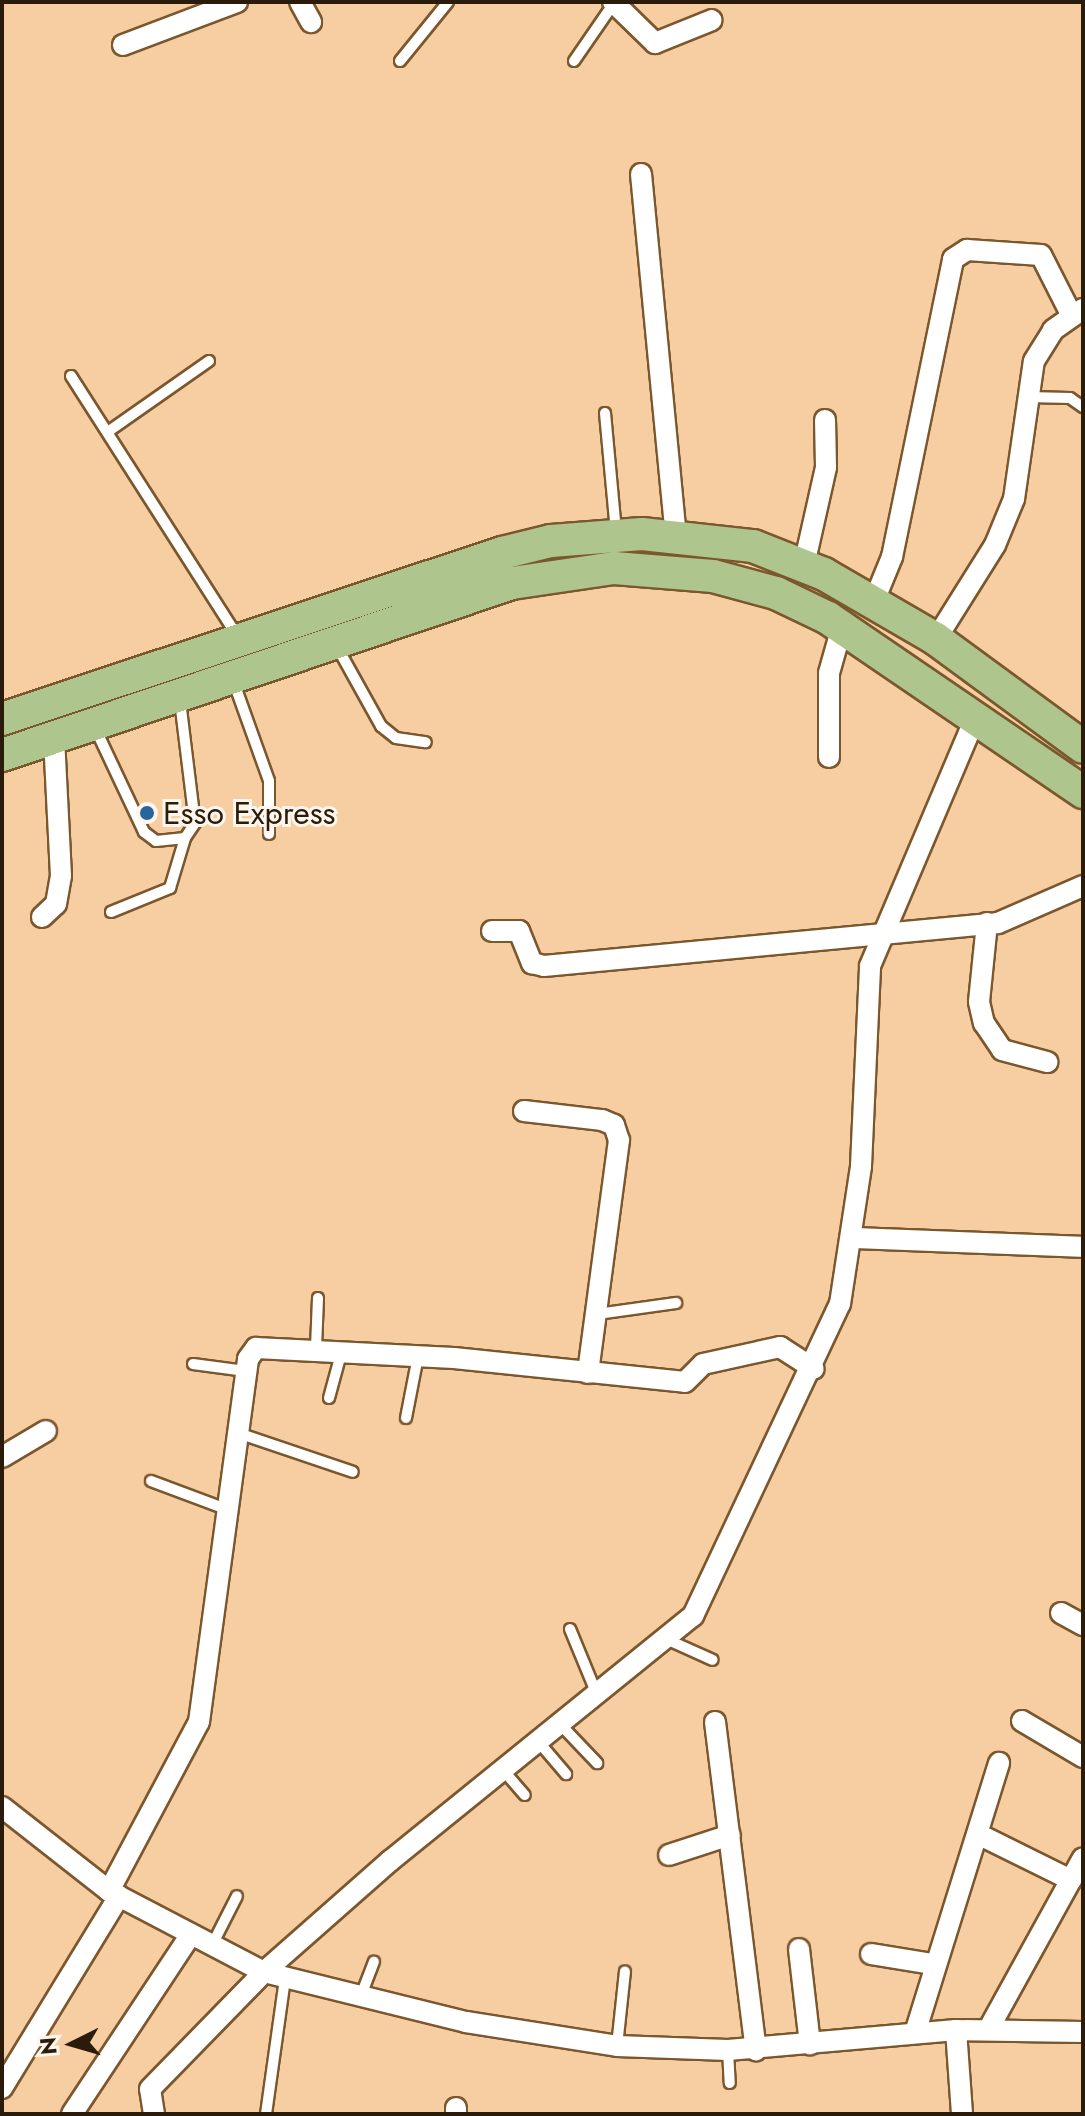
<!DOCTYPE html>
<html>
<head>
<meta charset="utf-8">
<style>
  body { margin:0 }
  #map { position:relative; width:1085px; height:2116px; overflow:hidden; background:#f7cea2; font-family:Jost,sans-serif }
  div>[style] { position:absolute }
  .roads { filter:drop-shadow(2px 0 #7b572e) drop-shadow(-2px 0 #7b572e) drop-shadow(0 2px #7b572e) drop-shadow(0 -2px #7b572e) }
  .lane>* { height:10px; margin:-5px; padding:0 5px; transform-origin:5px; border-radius:5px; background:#fff }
  .street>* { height:20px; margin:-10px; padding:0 10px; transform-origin:10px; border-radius:10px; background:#fff }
  .primary>* { height:32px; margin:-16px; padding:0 16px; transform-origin:16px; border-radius:16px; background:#aec58d }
  .dots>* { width:22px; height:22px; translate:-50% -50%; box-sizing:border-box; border:4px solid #fef6ed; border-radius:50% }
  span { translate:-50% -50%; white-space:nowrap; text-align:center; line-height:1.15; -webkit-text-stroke:6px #fef6ed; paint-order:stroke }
  .poi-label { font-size:32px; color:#2a1b0a }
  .left { translate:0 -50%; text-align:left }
  .frame { position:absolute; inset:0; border:4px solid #2a1b0a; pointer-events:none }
  .north { position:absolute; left:32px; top:2004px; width:80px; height:80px; -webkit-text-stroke:6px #fef6ed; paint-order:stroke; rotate:265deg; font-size:22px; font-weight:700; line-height:32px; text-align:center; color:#2a1b0a }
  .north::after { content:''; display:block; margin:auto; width:28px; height:36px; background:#2a1b0a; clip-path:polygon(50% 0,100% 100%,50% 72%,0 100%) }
</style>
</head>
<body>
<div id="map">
  <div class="roads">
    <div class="lane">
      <i style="left:400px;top:61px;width:76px;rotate:-50.9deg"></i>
      <i style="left:574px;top:61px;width:70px;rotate:-55.4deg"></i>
      <i style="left:71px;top:376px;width:308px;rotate:57.4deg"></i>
      <i style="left:1028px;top:397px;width:42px;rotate:1.4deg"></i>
      <i style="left:1070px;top:398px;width:16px;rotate:35deg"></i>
      <i style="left:605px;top:413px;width:119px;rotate:84.7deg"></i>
      <i style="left:109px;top:431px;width:122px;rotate:-35deg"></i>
      <i style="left:336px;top:645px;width:93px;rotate:60.9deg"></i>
      <i style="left:381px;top:726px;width:19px;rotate:39deg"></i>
      <i style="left:396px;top:738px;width:30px;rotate:8deg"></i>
      <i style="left:234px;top:683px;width:104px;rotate:70.3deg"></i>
      <i style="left:269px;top:781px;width:53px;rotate:90deg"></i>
      <i style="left:96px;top:730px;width:113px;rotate:64.8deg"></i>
      <i style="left:144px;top:832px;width:15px;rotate:37deg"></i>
      <i style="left:156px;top:841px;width:29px;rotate:-6deg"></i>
      <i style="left:185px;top:838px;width:18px;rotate:-56deg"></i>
      <i style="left:195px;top:823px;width:123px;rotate:-97deg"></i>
      <i style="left:111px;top:912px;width:64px;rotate:-22.1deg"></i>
      <i style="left:170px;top:888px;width:52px;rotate:-73.3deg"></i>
      <i style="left:597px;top:1314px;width:80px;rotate:-7.9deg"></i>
      <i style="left:316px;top:1348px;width:50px;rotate:-87.7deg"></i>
      <i style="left:193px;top:1364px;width:53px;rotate:7.5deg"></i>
      <i style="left:329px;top:1398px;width:50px;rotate:-74.8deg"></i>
      <i style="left:406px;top:1418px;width:63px;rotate:-79deg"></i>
      <i style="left:238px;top:1433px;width:121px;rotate:18.7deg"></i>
      <i style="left:151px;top:1481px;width:80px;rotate:20.5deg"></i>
      <i style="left:570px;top:1629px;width:68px;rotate:67.6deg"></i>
      <i style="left:666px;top:1639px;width:51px;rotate:24.1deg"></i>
      <i style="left:558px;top:1722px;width:57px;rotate:46.4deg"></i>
      <i style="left:537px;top:1740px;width:45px;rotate:49.5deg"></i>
      <i style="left:503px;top:1770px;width:33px;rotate:49deg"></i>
      <i style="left:211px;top:1947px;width:57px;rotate:-63deg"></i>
      <i style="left:360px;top:1998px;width:39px;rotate:-69deg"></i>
      <i style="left:617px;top:2046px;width:75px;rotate:-83.9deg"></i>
      <i style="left:728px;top:2050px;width:33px;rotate:87deg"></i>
      <i style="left:266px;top:2114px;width:137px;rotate:-82deg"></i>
    </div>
    <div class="street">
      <i style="left:300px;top:2px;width:23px;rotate:61deg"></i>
      <i style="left:613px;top:2px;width:59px;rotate:44.3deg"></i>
      <i style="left:655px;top:43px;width:61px;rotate:-22deg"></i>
      <i style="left:123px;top:45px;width:122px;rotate:-20.7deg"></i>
      <i style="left:641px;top:174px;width:364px;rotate:84.5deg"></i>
      <i style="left:804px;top:565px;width:100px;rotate:-77.3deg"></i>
      <i style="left:826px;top:467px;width:47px;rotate:-91.2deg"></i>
      <i style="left:874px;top:601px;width:48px;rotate:-67.8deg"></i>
      <i style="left:892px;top:557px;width:304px;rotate:-78.4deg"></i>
      <i style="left:953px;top:259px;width:17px;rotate:-33deg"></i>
      <i style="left:967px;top:250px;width:74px;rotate:3.9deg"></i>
      <i style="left:1041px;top:255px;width:68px;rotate:63.1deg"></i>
      <i style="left:936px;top:639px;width:111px;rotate:-57.9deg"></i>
      <i style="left:995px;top:545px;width:50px;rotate:-67.6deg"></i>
      <i style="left:1014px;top:499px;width:139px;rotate:-81.8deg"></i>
      <i style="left:1034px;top:361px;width:36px;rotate:-58deg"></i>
      <i style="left:1053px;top:330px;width:37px;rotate:-35deg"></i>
      <i style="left:829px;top:757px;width:84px;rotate:-90deg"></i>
      <i style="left:829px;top:673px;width:48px;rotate:-74.2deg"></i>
      <i style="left:42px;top:917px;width:19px;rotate:-43deg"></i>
      <i style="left:56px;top:904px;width:28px;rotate:-80deg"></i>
      <i style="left:61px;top:876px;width:139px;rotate:-92.9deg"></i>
      <i style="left:987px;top:923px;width:79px;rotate:95.8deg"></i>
      <i style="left:979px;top:1002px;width:22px;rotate:77deg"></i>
      <i style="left:984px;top:1023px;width:32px;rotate:56deg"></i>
      <i style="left:1002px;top:1050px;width:47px;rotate:14.9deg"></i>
      <i style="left:492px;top:931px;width:27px"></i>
      <i style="left:519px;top:931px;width:35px;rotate:68deg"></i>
      <i style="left:532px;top:963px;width:12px;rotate:14deg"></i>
      <i style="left:544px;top:966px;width:456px;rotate:-5.4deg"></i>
      <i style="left:998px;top:923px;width:93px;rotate:-23.5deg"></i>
      <i style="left:524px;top:1111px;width:79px;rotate:6.6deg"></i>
      <i style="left:602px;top:1120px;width:13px;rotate:23deg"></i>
      <i style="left:614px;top:1125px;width:16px;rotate:72deg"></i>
      <i style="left:619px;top:1140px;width:235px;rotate:97.6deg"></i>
      <i style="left:852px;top:1238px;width:231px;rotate:2.2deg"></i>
      <i style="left:2px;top:1457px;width:51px;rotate:-30.6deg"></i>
      <i style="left:1061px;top:1613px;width:25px;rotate:29deg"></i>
      <i style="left:1022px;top:1721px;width:71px;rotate:30.5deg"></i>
      <i style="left:715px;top:1722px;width:331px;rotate:82.9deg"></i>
      <i style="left:2px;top:1807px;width:136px;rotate:38.1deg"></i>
      <i style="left:109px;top:1891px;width:175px;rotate:27.6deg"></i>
      <i style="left:264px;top:1972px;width:208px;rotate:13.9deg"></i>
      <i style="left:466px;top:2022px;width:153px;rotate:9deg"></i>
      <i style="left:617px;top:2046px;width:111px;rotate:2.1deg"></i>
      <i style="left:728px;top:2050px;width:229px;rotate:-5deg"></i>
      <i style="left:956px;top:2030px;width:127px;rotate:0.9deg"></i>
      <i style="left:986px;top:1838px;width:95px;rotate:26.3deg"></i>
      <i style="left:669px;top:1855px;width:64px;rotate:-18.2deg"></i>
      <i style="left:109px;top:1891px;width:191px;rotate:-62deg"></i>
      <i style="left:199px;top:1722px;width:366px;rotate:-82.3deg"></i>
      <i style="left:248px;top:1359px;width:14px;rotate:-54deg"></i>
      <i style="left:256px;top:1348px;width:198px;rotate:2.9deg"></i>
      <i style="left:454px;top:1358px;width:232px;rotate:5.9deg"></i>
      <i style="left:685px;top:1382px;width:25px;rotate:-45deg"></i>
      <i style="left:703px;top:1364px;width:79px;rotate:-12.4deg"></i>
      <i style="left:780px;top:1347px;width:40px;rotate:32.9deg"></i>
      <i style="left:799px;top:1949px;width:96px;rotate:83.4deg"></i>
      <i style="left:871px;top:1954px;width:62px;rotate:9.3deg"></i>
      <i style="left:956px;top:2030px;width:84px;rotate:85.9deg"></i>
      <i style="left:988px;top:2030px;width:196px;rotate:-61.1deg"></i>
      <i style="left:915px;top:2033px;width:283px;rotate:-72.7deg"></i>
      <i style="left:2px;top:2088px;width:225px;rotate:-58.6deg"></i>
      <i style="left:72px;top:2114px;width:212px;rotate:-56.5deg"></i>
      <i style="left:154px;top:2114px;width:25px;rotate:-99deg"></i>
      <i style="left:150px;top:2089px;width:163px;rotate:-45.7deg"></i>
      <i style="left:264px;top:1972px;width:168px;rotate:-41.4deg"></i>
      <i style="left:390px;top:1861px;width:390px;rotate:-39deg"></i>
      <i style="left:693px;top:1616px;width:345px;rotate:-64.8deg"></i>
      <i style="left:840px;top:1304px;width:140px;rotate:-81.3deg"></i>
      <i style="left:861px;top:1166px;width:200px;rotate:-87.4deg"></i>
      <i style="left:870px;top:966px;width:272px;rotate:-67deg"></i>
      <i style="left:456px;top:2114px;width:6px;rotate:-90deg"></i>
    </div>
    <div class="primary">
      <i style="left:2px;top:719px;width:527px;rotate:-18.37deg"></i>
      <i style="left:502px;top:553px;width:50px;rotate:-13.8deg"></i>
      <i style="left:551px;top:541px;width:91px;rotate:-4.4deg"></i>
      <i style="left:642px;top:534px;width:112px;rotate:6.2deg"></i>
      <i style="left:753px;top:546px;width:76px;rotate:21.5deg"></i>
      <i style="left:824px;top:574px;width:129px;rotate:30.1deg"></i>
      <i style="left:936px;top:639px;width:182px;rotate:36.3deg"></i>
      <i style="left:2px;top:755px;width:538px;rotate:-18.64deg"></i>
      <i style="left:512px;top:583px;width:103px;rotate:-8.4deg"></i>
      <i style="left:614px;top:568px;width:99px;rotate:4.6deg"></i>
      <i style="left:713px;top:576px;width:65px;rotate:15.1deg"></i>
      <i style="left:776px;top:593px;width:58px;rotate:25.7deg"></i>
      <i style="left:828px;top:618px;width:309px;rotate:34.3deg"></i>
    </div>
  </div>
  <div class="dots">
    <i style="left:147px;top:813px;background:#26669c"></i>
  </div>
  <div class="poi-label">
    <span class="left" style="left:163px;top:813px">Esso Express</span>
  </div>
  <div class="frame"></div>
  <div class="north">N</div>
</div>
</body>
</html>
